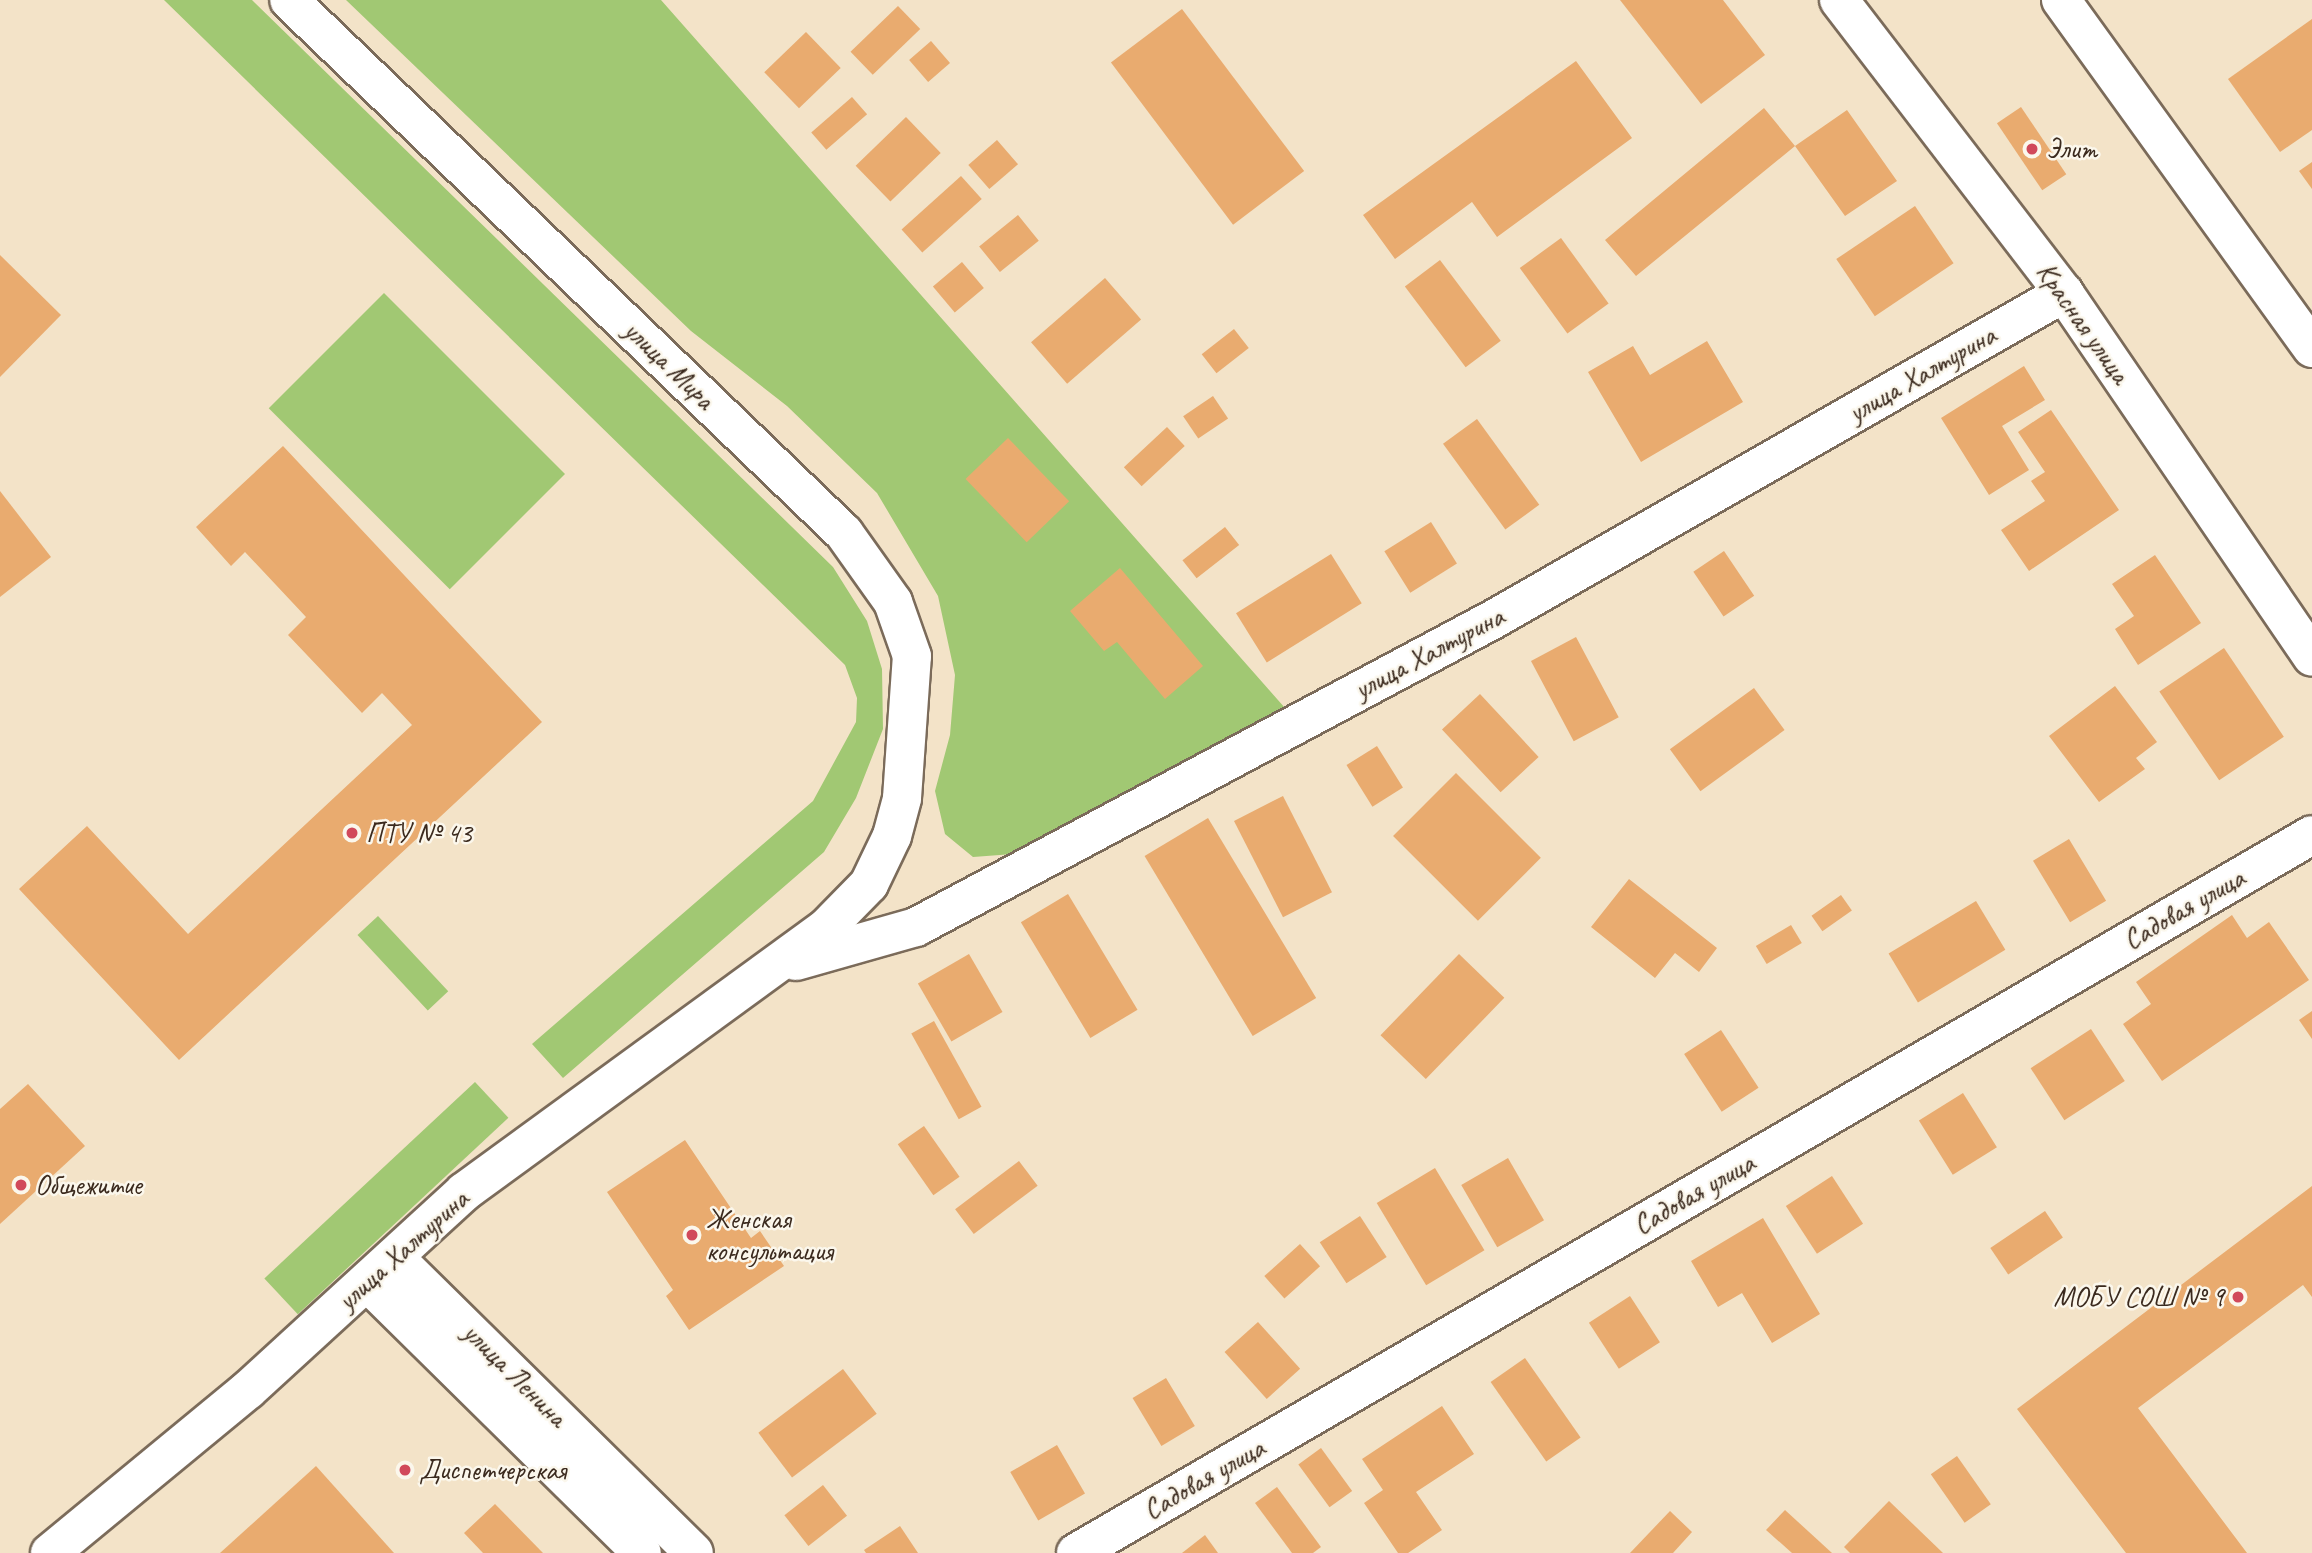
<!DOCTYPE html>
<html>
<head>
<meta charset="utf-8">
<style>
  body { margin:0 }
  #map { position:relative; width:2312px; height:1553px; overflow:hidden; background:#f3e3c8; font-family:Caveat,sans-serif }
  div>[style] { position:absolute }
  .green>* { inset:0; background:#a1c873; transform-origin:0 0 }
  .building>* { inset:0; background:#e9ab6f; transform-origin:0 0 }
  .roads { filter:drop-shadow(2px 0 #7b6b5a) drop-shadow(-2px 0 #7b6b5a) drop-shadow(0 2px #7b6b5a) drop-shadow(0 -2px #7b6b5a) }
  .minor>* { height:38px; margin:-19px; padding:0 19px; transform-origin:19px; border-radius:19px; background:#fff }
  .dots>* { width:19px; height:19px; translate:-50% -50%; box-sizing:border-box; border:4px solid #fbf7ec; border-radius:50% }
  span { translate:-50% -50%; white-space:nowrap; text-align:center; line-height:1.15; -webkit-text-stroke:5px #fbf7ec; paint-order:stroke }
  .poi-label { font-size:28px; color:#3b2a1e }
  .left { translate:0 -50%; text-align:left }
  .right { translate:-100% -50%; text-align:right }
  .street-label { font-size:28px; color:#3b2a1e }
</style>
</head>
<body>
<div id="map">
  <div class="green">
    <i style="clip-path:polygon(164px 0,252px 0,833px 567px,867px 621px,882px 669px,883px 729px,856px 798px,824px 852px,563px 1078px,532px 1044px,813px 801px,856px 722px,857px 698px,845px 665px)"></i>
    <i style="clip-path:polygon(346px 0,661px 0,1285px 708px,1013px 854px,973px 857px,945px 834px,935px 791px,950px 735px,955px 675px,938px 596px,877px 493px,787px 406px,691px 331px)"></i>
    <i style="left:384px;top:293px;width:256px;height:163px;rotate:45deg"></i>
    <i style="left:378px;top:916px;width:103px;height:28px;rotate:47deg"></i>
    <i style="left:475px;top:1082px;width:49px;height:288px;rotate:47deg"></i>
  </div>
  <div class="building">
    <i style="clip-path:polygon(1620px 0,1723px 0,1765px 55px,1701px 104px)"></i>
    <i style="left:898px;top:6px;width:32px;height:66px;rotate:46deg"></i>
    <i style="left:1182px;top:9px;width:203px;height:89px;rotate:53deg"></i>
    <i style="clip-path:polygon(2312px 19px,2312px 130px,2280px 152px,2228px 79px)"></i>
    <i style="left:806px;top:32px;width:50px;height:58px;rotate:46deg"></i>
    <i style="left:931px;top:41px;width:29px;height:29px;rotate:49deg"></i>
    <i style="clip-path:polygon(1576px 61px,1632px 138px,1497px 237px,1472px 202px,1395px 259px,1363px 215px)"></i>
    <i style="left:852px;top:97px;width:23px;height:54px;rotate:49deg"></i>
    <i style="left:2021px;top:107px;width:81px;height:29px;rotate:56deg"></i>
    <i style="clip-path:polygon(1764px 108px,1795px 146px,1847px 110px,1897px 181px,1845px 216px,1795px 146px,1636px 276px,1605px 240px)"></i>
    <i style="left:906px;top:117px;width:50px;height:70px;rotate:46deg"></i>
    <i style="left:997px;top:140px;width:32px;height:38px;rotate:49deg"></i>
    <i style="clip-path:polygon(2312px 162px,2312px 189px,2299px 171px)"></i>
    <i style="left:961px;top:176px;width:31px;height:80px;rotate:48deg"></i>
    <i style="left:1915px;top:206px;width:69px;height:95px;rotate:56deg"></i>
    <i style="left:1018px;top:215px;width:33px;height:50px;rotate:51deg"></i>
    <i style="left:1561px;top:238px;width:81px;height:51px;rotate:54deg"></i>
    <i style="clip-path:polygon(0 255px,61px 315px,0 377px)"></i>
    <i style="left:1440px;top:260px;width:101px;height:44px;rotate:53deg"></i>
    <i style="left:962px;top:262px;width:34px;height:38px;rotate:50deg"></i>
    <i style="left:1105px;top:278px;width:55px;height:98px;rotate:49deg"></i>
    <i style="left:1234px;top:329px;width:24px;height:41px;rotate:52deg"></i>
    <i style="clip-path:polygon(1707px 341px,1743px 402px,1641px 462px,1588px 372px,1633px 346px,1650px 375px)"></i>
    <i style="clip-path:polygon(2024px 366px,2045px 400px,2002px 426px,2029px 470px,1989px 495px,1941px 418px)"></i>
    <i style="left:1213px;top:396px;width:27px;height:36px;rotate:56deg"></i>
    <i style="clip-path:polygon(2051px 410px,2119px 510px,2029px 571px,2001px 530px,2045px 501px,2031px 481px,2045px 472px,2018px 432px)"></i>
    <i style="left:1477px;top:419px;width:106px;height:42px;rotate:54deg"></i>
    <i style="left:1167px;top:427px;width:26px;height:59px;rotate:47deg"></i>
    <i style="left:1008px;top:438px;width:88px;height:59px;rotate:46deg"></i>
    <i style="clip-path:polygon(283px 446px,542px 722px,179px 1060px,19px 889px,87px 826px,188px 934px,412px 725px,382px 693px,362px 713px,288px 635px,306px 617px,245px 552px,231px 566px,196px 527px)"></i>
    <i style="clip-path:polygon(0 491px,51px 557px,0 597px)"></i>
    <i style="left:1431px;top:522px;width:49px;height:55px;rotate:58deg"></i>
    <i style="left:1225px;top:527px;width:23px;height:54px;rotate:52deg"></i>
    <i style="left:1724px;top:551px;width:54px;height:37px;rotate:56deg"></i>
    <i style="left:1331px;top:554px;width:58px;height:112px;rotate:58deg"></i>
    <i style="clip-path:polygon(2155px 555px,2201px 623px,2138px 665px,2115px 629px,2134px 616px,2112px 584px)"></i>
    <i style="clip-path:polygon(1120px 568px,1203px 666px,1165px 699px,1117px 642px,1104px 651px,1070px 611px)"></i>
    <i style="left:1576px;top:637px;width:91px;height:51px;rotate:62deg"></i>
    <i style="left:2224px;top:648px;width:107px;height:78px;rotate:56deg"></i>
    <i style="clip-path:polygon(2115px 686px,2157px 742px,2136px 758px,2145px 769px,2099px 802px,2049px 736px)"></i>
    <i style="left:1754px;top:688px;width:52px;height:104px;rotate:54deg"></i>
    <i style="left:1480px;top:694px;width:86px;height:52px;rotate:47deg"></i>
    <i style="left:1377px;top:746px;width:49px;height:36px;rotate:58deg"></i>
    <i style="left:1456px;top:773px;width:120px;height:89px;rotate:45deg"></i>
    <i style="left:1283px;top:796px;width:108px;height:55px;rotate:63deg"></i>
    <i style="left:1208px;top:818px;width:210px;height:74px;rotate:59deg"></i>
    <i style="left:2069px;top:839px;width:72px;height:42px;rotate:59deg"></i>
    <i style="clip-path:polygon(1629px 879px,1717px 948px,1699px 972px,1675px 953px,1655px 978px,1591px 927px)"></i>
    <i style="left:1068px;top:894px;width:135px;height:55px;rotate:59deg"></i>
    <i style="left:1841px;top:895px;width:19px;height:36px;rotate:55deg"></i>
    <i style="left:1976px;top:901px;width:57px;height:102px;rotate:59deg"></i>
    <i style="clip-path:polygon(2232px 915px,2247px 938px,2269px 922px,2309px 980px,2162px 1081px,2123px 1024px,2151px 1004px,2136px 982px)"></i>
    <i style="left:1791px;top:925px;width:21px;height:41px;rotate:59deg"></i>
    <i style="left:969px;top:954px;width:67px;height:59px;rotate:60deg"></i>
    <i style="left:1459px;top:954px;width:63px;height:113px;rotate:44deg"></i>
    <i style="clip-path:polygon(2312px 1011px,2312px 1039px,2299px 1020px)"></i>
    <i style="left:934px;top:1021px;width:98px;height:26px;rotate:61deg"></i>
    <i style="left:2091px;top:1029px;width:62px;height:72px;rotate:57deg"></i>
    <i style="left:1721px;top:1030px;width:69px;height:44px;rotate:57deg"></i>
    <i style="clip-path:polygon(28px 1084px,85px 1146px,0 1224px,0 1109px)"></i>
    <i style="left:1963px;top:1093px;width:64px;height:52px;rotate:58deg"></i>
    <i style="left:924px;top:1126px;width:62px;height:32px;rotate:55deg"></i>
    <i style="clip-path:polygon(685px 1140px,751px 1238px,760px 1231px,784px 1266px,689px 1330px,666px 1296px,673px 1290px,607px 1192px)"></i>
    <i style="left:1508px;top:1158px;width:72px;height:54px;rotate:60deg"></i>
    <i style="left:1019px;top:1161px;width:31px;height:80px;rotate:53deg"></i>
    <i style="left:1435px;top:1168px;width:96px;height:68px;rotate:59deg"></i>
    <i style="left:1832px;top:1176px;width:57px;height:55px;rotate:57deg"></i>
    <i style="clip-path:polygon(2312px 1186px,2312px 1297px,2303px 1285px,2138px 1408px,2247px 1553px,2126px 1553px,2017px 1409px)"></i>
    <i style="left:2045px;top:1211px;width:32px;height:66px;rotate:56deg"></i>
    <i style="left:1360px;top:1216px;width:49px;height:48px;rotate:57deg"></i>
    <i style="clip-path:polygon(1763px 1218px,1820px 1314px,1772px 1343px,1742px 1293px,1718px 1307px,1691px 1261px)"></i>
    <i style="left:1300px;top:1244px;width:30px;height:48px;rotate:48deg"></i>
    <i style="left:1630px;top:1296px;width:55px;height:49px;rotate:57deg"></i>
    <i style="left:1258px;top:1322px;width:63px;height:45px;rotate:48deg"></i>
    <i style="left:1525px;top:1358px;width:97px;height:42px;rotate:55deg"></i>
    <i style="left:843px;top:1369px;width:56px;height:106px;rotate:53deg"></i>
    <i style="left:1166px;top:1378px;width:56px;height:39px;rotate:59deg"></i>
    <i style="clip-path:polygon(1442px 1406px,1474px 1454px,1416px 1492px,1442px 1530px,1408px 1553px,1398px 1553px,1364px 1503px,1383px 1490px,1362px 1459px)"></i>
    <i style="left:1057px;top:1445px;width:56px;height:54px;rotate:60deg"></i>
    <i style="left:1321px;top:1448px;width:53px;height:28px;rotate:54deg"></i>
    <i style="left:1957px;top:1456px;width:59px;height:32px;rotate:55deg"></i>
    <i style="clip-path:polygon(316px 1466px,394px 1553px,220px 1553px)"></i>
    <i style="left:823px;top:1485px;width:39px;height:49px;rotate:52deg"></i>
    <i style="clip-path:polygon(1277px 1487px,1321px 1547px,1313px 1553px,1292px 1553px,1255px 1503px)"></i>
    <i style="clip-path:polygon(1889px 1501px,1943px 1553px,1850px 1553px,1844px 1547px)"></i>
    <i style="clip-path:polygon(495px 1504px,543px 1553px,483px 1553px,464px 1533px)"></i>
    <i style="clip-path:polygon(1785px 1510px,1832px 1553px,1792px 1553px,1766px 1530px)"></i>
    <i style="clip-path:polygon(1670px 1511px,1692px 1532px,1673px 1553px,1630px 1553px)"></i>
    <i style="clip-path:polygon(900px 1526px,918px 1553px,866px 1553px,864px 1550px)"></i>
    <i style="clip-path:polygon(1205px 1535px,1218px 1553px,1182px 1553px)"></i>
  </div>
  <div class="roads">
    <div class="minor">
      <i style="left:1839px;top:0;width:369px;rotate:52.5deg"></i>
      <i style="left:2064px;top:293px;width:440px;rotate:55.7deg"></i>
      <i style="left:2061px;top:0;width:429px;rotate:54.2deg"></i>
      <i style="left:796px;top:961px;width:125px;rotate:-15.8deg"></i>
      <i style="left:916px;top:927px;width:655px;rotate:-28.05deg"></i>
      <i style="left:1494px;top:619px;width:657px;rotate:-29.77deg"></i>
      <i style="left:394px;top:1257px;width:421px;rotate:44.6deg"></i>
      <i style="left:367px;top:1282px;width:386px;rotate:44.6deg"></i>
      <i style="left:50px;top:1553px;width:256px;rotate:-39.5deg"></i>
      <i style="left:248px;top:1390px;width:293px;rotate:-42.5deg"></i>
      <i style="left:464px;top:1192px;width:447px;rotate:-36.1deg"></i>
      <i style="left:825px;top:929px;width:63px;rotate:-45.6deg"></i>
      <i style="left:869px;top:884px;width:53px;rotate:-64.4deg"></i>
      <i style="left:892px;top:836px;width:39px;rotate:-75deg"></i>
      <i style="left:902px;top:798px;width:142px;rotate:-86deg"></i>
      <i style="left:912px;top:656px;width:57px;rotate:-109.4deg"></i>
      <i style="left:893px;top:602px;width:85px;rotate:-125.4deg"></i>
      <i style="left:844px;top:533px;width:769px;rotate:-136.16deg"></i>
      <i style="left:1076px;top:1553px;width:1429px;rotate:-30.15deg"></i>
    </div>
  </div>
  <div class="dots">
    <i style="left:2032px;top:149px;background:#d1495b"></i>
    <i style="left:352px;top:833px;background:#d1495b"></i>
    <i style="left:21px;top:1185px;background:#d1495b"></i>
    <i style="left:692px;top:1235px;background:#d1495b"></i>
    <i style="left:2238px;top:1297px;background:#d1495b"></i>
    <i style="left:405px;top:1470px;background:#d1495b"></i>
  </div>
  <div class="poi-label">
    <span class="left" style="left:2046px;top:149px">Элит</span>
    <span class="left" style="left:366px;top:833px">ПТУ № 43</span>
    <span class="left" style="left:35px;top:1185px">Общежитие</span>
    <span class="left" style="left:706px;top:1235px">Женская<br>консультация</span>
    <span class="right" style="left:2224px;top:1297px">МОБУ СОШ № 9</span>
    <span class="left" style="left:419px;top:1470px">Диспетчерская</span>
  </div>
  <div class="street-label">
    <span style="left:2083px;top:323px;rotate:55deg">Красная улица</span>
    <span style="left:669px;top:365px;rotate:44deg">улица Мира</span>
    <span style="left:1922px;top:374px;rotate:-30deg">улица Халтурина</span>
    <span style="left:1429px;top:653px;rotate:-28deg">улица Халтурина</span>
    <span style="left:2184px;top:909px;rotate:-30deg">Садовая улица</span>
    <span style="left:1694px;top:1194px;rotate:-30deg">Садовая улица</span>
    <span style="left:403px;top:1250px;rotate:-42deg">улица Халтурина</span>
    <span style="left:515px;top:1375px;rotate:45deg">улица Ленина</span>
    <span style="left:1204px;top:1479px;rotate:-30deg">Садовая улица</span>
  </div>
</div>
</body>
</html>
